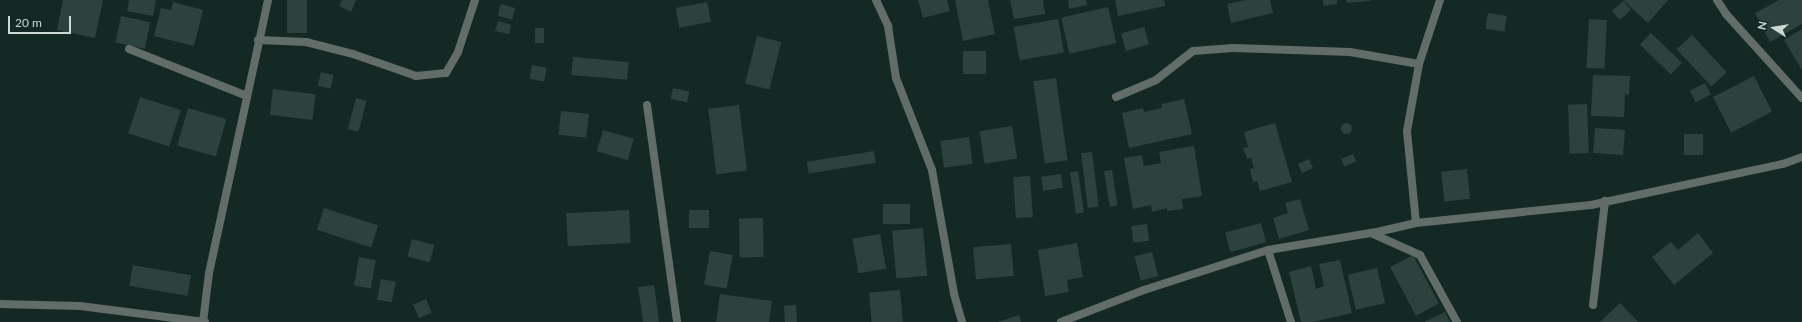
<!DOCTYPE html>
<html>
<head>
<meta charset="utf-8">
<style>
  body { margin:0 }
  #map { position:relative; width:1802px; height:322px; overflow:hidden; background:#142924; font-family:Lato,sans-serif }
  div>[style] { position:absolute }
  .building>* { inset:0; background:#2d423d; transform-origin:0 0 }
  .round { border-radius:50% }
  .street>* { height:8px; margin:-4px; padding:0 4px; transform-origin:4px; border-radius:4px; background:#626c69 }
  span { translate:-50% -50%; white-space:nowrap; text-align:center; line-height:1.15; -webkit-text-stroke:3px #142924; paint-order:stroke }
  .north { position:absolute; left:1754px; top:8px; width:40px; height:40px; -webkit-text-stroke:3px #142924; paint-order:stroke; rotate:282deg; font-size:11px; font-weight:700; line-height:16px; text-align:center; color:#cbd8d4 }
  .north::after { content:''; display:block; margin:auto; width:14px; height:18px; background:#cbd8d4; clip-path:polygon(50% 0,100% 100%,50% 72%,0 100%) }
  .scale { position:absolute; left:8px; top:16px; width:63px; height:18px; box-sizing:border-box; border:2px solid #cbd8d4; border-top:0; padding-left:5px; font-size:12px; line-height:14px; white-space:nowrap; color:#cbd8d4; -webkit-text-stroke:3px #142924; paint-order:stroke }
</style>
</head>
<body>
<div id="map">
  <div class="building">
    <i style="clip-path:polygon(63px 0,103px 0,95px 38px,57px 30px)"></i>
    <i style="clip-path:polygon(129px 0,156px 0,153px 16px,127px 11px)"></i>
    <i style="left:287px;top:0;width:20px;height:33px"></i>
    <i style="clip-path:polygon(342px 0,356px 0,351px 12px,339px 6px)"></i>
    <i style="clip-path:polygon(918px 0,947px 0,950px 11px,923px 18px)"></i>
    <i style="clip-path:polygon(955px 0,988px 0,995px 34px,963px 41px)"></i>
    <i style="clip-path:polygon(1010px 0,1043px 0,1045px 14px,1014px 19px)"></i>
    <i style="clip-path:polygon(1068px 0,1086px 0,1087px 5px,1069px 9px)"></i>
    <i style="clip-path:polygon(1115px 0,1164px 0,1165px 6px,1118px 16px)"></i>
    <i style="clip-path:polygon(1246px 0,1270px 0,1273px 13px,1231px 23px,1227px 4px)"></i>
    <i style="clip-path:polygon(1323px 0,1337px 0,1337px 4px,1324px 6px)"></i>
    <i style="clip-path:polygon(1346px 0,1370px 0,1370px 1px,1347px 3px)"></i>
    <i style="clip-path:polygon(1623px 0,1668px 0,1648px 23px)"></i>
    <i style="clip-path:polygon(1779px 0,1802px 0,1802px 24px,1770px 42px,1755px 13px)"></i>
    <i style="left:1623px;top:1px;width:12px;height:15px;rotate:48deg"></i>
    <i style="clip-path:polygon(173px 2px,203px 10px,194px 46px,154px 36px,161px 8px,171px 10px)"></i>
    <i style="left:707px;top:2px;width:20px;height:32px;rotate:79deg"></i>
    <i style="left:501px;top:4px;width:15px;height:12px;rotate:16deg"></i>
    <i style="left:1108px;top:7px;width:37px;height:48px;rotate:77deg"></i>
    <i style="left:1488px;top:13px;width:19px;height:16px;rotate:9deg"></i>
    <i style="left:121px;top:16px;width:30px;height:27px;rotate:12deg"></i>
    <i style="left:1058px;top:19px;width:34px;height:45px;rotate:80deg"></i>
    <i style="left:1589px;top:19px;width:18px;height:49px;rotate:3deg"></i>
    <i style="clip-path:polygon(498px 21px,511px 25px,509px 34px,495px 31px)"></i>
    <i style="left:1144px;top:27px;width:18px;height:24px;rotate:74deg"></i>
    <i style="left:535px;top:28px;width:9px;height:15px"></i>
    <i style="clip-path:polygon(1802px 29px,1802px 70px,1784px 40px)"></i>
    <i style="left:1651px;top:33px;width:43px;height:16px;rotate:44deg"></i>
    <i style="left:1692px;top:35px;width:51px;height:21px;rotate:47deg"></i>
    <i style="left:757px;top:36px;width:25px;height:49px;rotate:14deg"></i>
    <i style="left:963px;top:51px;width:23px;height:23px"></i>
    <i style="left:573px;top:57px;width:56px;height:18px;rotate:5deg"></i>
    <i style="left:532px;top:65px;width:15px;height:14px;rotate:11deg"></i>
    <i style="left:321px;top:72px;width:13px;height:14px;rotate:13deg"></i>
    <i style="clip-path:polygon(1593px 75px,1630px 76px,1629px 95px,1625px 94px,1624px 117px,1591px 116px)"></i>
    <i style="left:1754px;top:76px;width:40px;height:46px;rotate:63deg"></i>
    <i style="left:1056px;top:78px;width:83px;height:23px;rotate:82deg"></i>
    <i style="left:1705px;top:83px;width:13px;height:17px;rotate:63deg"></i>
    <i style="left:673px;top:88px;width:17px;height:11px;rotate:13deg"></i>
    <i style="left:273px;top:89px;width:43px;height:26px;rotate:7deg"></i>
    <i style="left:140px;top:97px;width:43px;height:38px;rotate:18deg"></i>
    <i style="left:356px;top:98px;width:11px;height:32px;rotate:15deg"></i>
    <i style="clip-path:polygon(1184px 99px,1192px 134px,1129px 148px,1122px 113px,1143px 108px,1144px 112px,1162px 108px,1162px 104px)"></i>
    <i style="left:1587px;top:104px;width:49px;height:19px;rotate:88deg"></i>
    <i style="left:739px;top:105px;width:66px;height:31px;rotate:83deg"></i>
    <i style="left:188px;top:108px;width:40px;height:39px;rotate:16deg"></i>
    <i style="left:561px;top:111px;width:28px;height:24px;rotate:6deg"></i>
    <i class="round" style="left:1340.5px;top:122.5px;width:11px;height:11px"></i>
    <i style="clip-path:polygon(1275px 123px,1292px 182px,1260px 191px,1257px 181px,1253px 182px,1250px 169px,1254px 168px,1251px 158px,1247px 159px,1243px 148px,1248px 147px,1244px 132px)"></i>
    <i style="left:1012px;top:126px;width:33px;height:33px;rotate:81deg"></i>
    <i style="left:1595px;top:128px;width:30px;height:25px;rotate:4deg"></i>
    <i style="left:603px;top:130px;width:32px;height:22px;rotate:16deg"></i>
    <i style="left:1684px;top:134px;width:19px;height:21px"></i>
    <i style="left:969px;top:137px;width:27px;height:29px;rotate:82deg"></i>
    <i style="clip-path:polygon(1194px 146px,1202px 196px,1182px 199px,1183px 209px,1167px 211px,1167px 208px,1152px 212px,1151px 205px,1133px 209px,1124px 158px,1142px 155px,1144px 166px,1161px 163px,1159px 152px)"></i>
    <i style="left:874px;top:151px;width:12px;height:68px;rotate:81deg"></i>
    <i style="left:1092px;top:152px;width:55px;height:11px;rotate:83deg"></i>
    <i style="left:1353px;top:154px;width:8px;height:13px;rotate:67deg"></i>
    <i style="left:1309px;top:159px;width:10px;height:12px;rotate:66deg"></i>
    <i style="left:1467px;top:169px;width:30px;height:26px;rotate:84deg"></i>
    <i style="left:1112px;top:170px;width:36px;height:8px;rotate:81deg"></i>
    <i style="left:1078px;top:171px;width:42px;height:8px;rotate:82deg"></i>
    <i style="left:1061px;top:174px;width:14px;height:20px;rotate:82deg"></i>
    <i style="left:1030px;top:176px;width:41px;height:17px;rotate:86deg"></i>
    <i style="clip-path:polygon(1300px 199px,1309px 230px,1279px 239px,1273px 218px,1288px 213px,1285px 203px)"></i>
    <i style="left:910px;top:204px;width:20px;height:27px;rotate:90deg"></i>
    <i style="left:324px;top:208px;width:57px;height:23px;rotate:18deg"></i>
    <i style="left:629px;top:210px;width:33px;height:63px;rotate:87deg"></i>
    <i style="left:689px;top:210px;width:20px;height:18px"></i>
    <i style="left:763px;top:218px;width:39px;height:24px;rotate:89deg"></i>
    <i style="left:1261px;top:223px;width:20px;height:37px;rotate:75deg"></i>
    <i style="left:1147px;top:224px;width:17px;height:16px;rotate:83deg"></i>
    <i style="left:923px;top:228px;width:48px;height:31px;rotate:85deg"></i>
    <i style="clip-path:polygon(1698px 233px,1713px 253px,1674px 285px,1652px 257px,1671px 242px,1678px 250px)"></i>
    <i style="left:880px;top:234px;width:35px;height:28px;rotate:80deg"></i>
    <i style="left:412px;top:239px;width:23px;height:18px;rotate:15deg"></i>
    <i style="clip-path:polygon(1077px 243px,1083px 277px,1067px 280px,1069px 292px,1045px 296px,1038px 250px)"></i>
    <i style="left:1011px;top:244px;width:32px;height:38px;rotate:85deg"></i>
    <i style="left:710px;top:251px;width:23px;height:34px;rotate:10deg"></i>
    <i style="left:1152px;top:252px;width:25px;height:18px;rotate:76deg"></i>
    <i style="left:1413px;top:255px;width:55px;height:26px;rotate:62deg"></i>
    <i style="left:359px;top:257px;width:17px;height:29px;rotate:10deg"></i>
    <i style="clip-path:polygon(1340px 260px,1352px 313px,1313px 322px,1301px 322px,1289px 272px,1311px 266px,1316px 289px,1324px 286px,1319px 264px)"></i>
    <i style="left:133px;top:265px;width:59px;height:21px;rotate:10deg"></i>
    <i style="left:1377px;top:268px;width:36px;height:30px;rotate:77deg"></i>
    <i style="left:381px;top:279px;width:15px;height:21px;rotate:11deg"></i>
    <i style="left:654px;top:285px;width:37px;height:16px;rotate:82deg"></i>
    <i style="left:900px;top:290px;width:32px;height:31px;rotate:85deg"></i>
    <i style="clip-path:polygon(720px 294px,772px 301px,769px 322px,716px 322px)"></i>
    <i style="left:426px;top:299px;width:15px;height:14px;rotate:67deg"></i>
    <i style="clip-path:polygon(1620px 303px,1638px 322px,1600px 322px)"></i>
    <i style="left:796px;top:305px;width:17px;height:12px;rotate:87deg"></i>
    <i style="clip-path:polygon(1445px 312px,1450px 322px,1424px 322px)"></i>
    <i style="clip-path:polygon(1019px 315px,1021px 322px,998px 322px)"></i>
  </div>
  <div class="street">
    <i style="left:876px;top:0;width:29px;rotate:65deg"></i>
    <i style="left:888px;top:26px;width:53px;rotate:81.3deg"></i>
    <i style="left:896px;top:78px;width:99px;rotate:68.6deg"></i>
    <i style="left:932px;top:170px;width:126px;rotate:79.9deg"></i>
    <i style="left:954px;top:294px;width:29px;rotate:74deg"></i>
    <i style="left:1717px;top:0;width:17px;rotate:57deg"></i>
    <i style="left:1726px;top:14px;width:113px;rotate:47.9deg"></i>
    <i style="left:258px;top:40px;width:48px;rotate:2.4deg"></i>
    <i style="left:306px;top:42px;width:49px;rotate:14.3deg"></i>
    <i style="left:353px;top:54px;width:67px;rotate:19.2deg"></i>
    <i style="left:416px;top:76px;width:30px;rotate:-6deg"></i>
    <i style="left:446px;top:73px;width:24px;rotate:-60deg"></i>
    <i style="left:458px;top:52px;width:55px;rotate:-71.9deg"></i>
    <i style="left:129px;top:49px;width:127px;rotate:21.7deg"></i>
    <i style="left:1116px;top:97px;width:43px;rotate:-23deg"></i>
    <i style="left:1156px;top:80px;width:47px;rotate:-38.1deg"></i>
    <i style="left:1193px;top:51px;width:40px;rotate:-4.3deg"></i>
    <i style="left:1233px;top:48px;width:117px;rotate:2deg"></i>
    <i style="left:1350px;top:52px;width:70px;rotate:9.9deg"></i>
    <i style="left:647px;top:105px;width:219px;rotate:82.1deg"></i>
    <i style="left:1416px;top:223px;width:92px;rotate:-95.6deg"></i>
    <i style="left:1407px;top:131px;width:68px;rotate:-79.8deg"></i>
    <i style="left:1419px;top:64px;width:67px;rotate:-71.8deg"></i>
    <i style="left:1371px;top:233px;width:54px;rotate:24.2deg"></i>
    <i style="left:1420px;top:255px;width:77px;rotate:61.1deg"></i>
    <i style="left:1268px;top:250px;width:76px;rotate:72.3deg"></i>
    <i style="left:0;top:304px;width:80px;rotate:1.4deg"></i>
    <i style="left:80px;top:306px;width:126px;rotate:7.3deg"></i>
    <i style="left:1593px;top:305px;width:105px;rotate:-83.4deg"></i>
    <i style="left:203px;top:322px;width:49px;rotate:-83deg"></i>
    <i style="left:209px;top:273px;width:279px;rotate:-77.8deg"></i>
    <i style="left:1061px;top:322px;width:89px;rotate:-21.1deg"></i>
    <i style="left:1144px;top:290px;width:130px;rotate:-17.9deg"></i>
    <i style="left:1268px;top:250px;width:110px;rotate:-9.4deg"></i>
    <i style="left:1377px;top:232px;width:40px;rotate:-13deg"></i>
    <i style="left:1416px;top:223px;width:176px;rotate:-5.9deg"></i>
    <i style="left:1591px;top:205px;width:196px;rotate:-12.1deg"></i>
    <i style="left:1783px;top:164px;width:20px;rotate:-20deg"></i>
  </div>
  <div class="north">N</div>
  <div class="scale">20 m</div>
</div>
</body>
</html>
